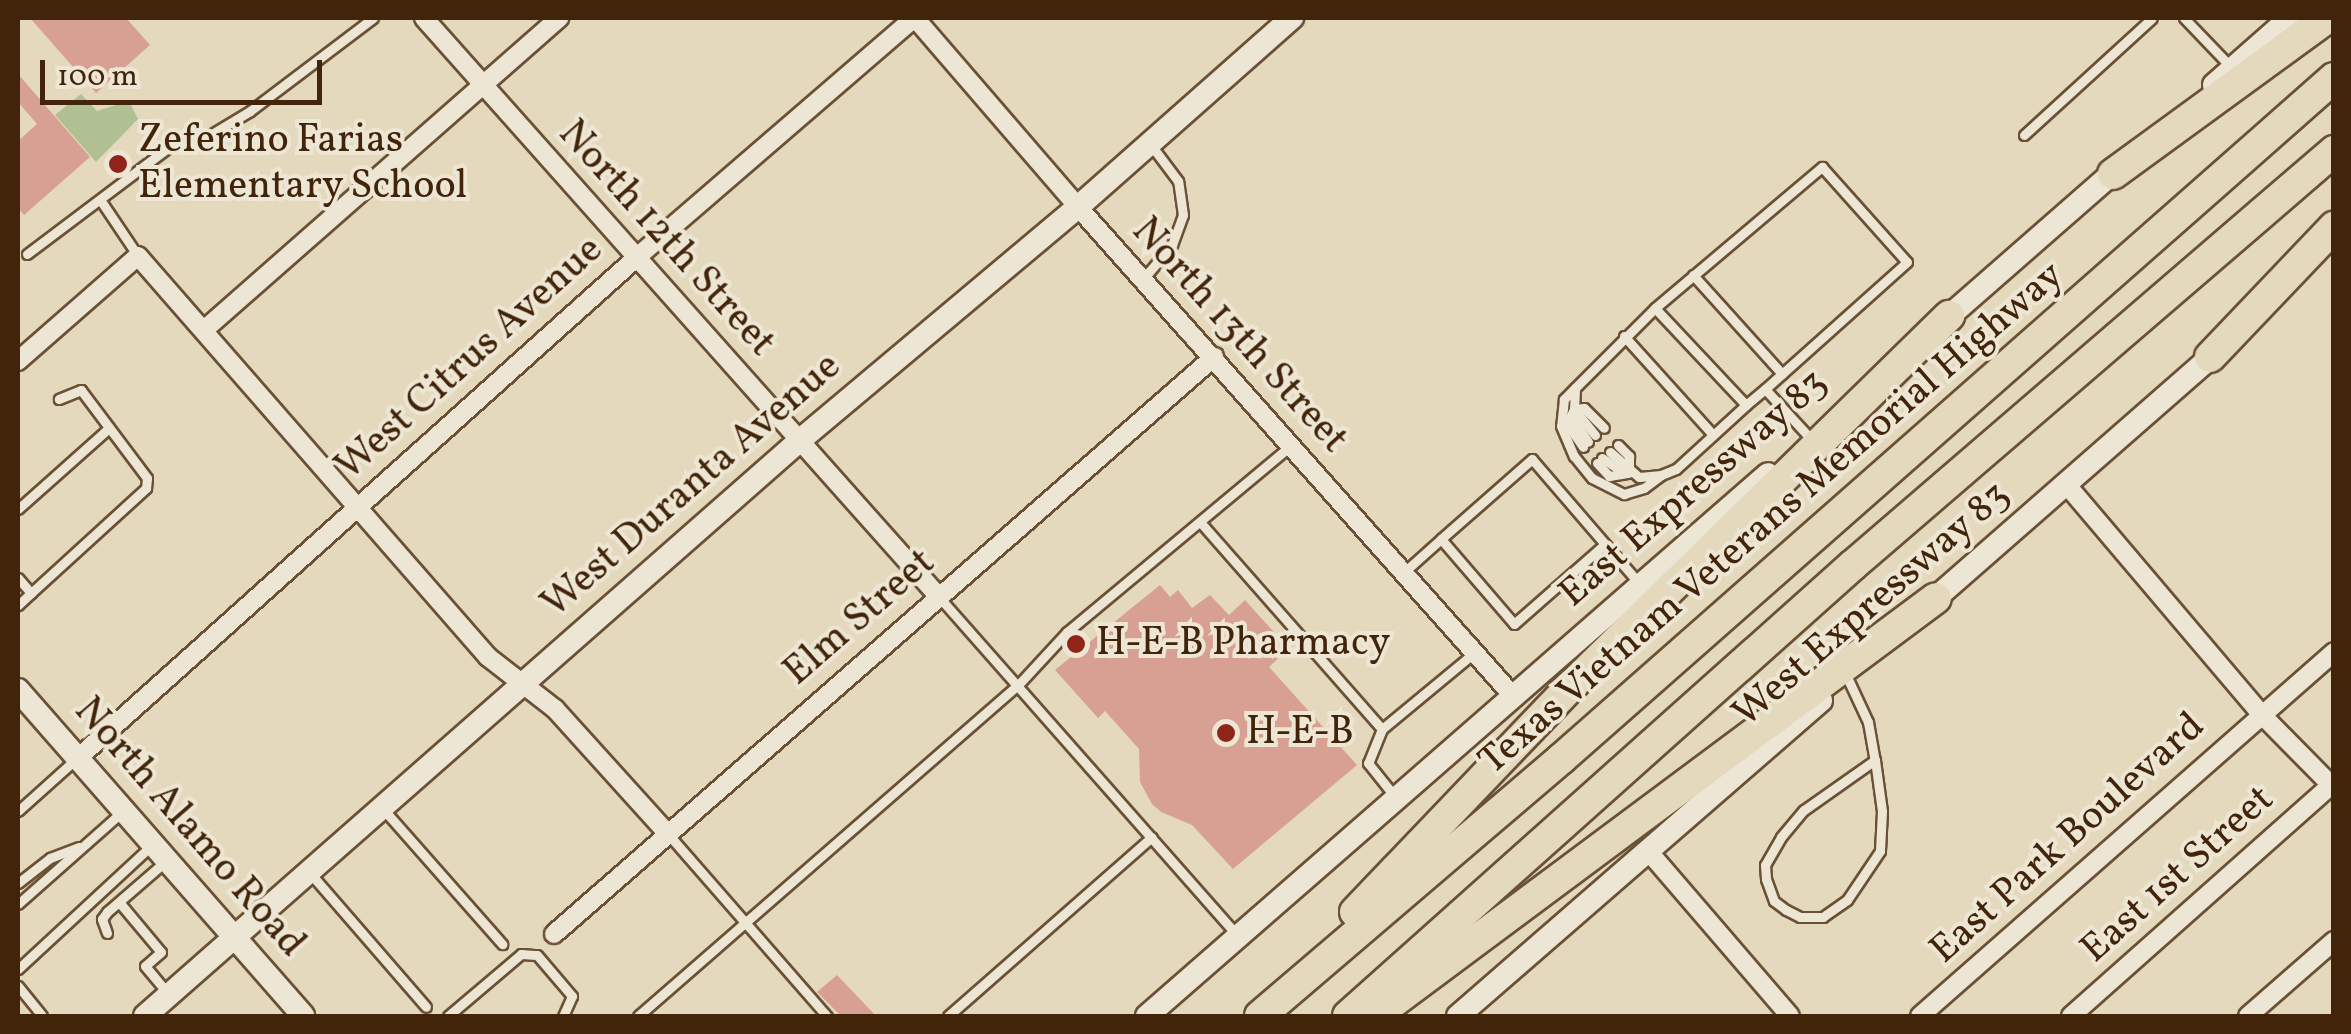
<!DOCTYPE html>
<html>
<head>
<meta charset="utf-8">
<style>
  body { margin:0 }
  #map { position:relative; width:2351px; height:1034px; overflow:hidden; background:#e4d9bd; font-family:Vollkorn,serif }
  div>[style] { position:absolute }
  .green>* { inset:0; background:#b1c093 }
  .building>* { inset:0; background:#d7a092 }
  .roads { filter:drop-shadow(2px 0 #6a5136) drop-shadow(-2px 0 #6a5136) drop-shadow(0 2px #6a5136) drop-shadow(0 -2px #6a5136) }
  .lane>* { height:9px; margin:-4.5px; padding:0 4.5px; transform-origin:4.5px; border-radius:4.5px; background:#ede6d4 }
  .street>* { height:18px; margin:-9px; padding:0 9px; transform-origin:9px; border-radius:9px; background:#ede6d4 }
  .secondary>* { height:22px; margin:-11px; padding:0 11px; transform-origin:11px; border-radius:11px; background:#ede6d4 }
  .highway>* { height:30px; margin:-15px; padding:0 15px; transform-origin:15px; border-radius:15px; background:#e4d9bd }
  .dots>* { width:28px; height:28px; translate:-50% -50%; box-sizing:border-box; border:5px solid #ede6d4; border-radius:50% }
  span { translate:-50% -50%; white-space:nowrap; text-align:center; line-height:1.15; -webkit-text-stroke:8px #ede6d4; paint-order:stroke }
  .poi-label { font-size:40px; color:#412409 }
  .left { translate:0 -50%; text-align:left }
  .street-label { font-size:40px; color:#412409 }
  .frame { position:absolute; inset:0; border:20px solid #412409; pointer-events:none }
  .scale { position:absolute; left:40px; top:60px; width:282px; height:45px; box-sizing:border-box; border:5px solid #412409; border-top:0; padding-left:12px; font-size:30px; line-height:35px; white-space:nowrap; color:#412409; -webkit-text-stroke:8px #ede6d4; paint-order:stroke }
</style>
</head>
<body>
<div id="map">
  <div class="green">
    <i style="clip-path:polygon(81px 94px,97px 111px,129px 101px,138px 119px,96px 162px,55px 115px)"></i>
  </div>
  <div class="building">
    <i style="clip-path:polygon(30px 18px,126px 18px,150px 45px,96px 93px)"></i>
    <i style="clip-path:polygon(18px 74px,90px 157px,24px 215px,18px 208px,18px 141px,37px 124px,18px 102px)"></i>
    <i style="clip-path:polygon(1160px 585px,1170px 597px,1178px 590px,1192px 608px,1210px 595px,1229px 615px,1245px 600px,1289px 649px,1269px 667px,1357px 765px,1233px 869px,1192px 825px,1161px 812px,1152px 804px,1140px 782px,1139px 749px,1105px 711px,1098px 718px,1055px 670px)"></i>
    <i style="clip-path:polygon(837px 975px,876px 1016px,841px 1016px,817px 992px)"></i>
  </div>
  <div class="roads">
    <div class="lane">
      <i style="left:2184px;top:18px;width:68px;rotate:46.2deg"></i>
      <i style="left:2024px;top:135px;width:173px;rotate:-42.4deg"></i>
      <i style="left:101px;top:201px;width:66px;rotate:56.1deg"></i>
      <i style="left:27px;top:254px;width:178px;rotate:-37deg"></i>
      <i style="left:169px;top:147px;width:43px;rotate:-16.3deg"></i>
      <i style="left:210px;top:135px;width:47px;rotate:-31deg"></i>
      <i style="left:250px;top:111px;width:154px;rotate:-37.1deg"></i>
      <i style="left:1693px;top:275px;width:133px;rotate:48deg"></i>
      <i style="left:1143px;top:279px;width:45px;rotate:-49.5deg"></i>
      <i style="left:1172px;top:245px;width:32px;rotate:-70deg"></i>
      <i style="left:1183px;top:215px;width:34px;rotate:-98deg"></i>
      <i style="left:1178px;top:181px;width:45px;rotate:-126.9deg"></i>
      <i style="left:1624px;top:336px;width:133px;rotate:48deg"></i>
      <i style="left:1575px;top:388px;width:16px;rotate:135deg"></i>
      <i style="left:1564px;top:399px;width:27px;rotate:96deg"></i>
      <i style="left:1561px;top:426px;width:33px;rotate:67deg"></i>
      <i style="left:1574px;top:456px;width:28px;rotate:51deg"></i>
      <i style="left:1592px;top:478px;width:36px;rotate:27deg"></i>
      <i style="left:1624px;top:494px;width:21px;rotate:-17deg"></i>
      <i style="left:1644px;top:488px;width:21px;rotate:-37deg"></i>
      <i style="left:1765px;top:389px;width:25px;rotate:140deg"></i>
      <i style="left:1746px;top:405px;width:133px;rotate:-133.2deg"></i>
      <i style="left:1655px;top:308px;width:219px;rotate:-40.2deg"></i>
      <i style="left:1822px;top:167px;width:127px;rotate:48.2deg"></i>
      <i style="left:1907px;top:262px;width:191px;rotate:138.2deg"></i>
      <i style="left:1765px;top:389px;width:67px;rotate:47.4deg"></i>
      <i style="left:1574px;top:409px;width:17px;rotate:115deg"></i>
      <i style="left:1567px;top:424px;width:28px;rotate:55deg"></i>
      <i style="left:1574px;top:409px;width:10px;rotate:-6deg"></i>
      <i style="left:1584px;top:408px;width:28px;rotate:45deg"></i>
      <i style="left:1574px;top:411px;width:10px;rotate:90deg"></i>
      <i style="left:1574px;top:421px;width:25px;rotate:56deg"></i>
      <i style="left:1595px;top:435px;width:33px;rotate:-129deg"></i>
      <i style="left:1574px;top:409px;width:21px;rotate:-87deg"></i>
      <i style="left:1575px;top:388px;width:113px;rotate:-45deg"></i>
      <i style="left:1618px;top:445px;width:16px;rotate:45deg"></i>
      <i style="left:1629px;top:456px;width:16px;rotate:90deg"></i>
      <i style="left:1610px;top:452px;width:38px;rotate:41deg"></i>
      <i style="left:1639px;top:477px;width:22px;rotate:-5deg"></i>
      <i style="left:1661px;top:475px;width:16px;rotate:-22deg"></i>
      <i style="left:1676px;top:469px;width:95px;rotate:-42.4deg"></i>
      <i style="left:1602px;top:458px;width:23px;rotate:34deg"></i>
      <i style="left:1597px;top:463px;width:18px;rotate:47deg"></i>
      <i style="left:1609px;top:476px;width:20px;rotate:-9deg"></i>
      <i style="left:18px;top:509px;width:122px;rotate:-41.7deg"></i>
      <i style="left:1201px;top:523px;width:274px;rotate:48.7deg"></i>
      <i style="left:1382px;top:729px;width:119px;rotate:-39.6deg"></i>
      <i style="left:1605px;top:544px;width:112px;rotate:-130.7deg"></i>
      <i style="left:1532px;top:459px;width:121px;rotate:138.7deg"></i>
      <i style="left:1441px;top:539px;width:112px;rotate:49.3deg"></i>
      <i style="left:1514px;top:624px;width:121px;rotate:-41.3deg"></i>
      <i style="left:1605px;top:544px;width:52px;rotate:48.9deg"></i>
      <i style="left:1403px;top:573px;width:51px;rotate:-41.8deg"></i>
      <i style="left:18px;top:578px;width:20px;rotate:49deg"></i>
      <i style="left:31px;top:593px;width:18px;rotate:137deg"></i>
      <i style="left:31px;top:593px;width:156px;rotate:-42.4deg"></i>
      <i style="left:146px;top:488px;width:10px;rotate:-84deg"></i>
      <i style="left:147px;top:478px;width:110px;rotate:-126.9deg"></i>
      <i style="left:81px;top:390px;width:24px;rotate:158deg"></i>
      <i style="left:939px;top:597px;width:449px;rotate:48.6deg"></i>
      <i style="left:1847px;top:677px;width:50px;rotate:65deg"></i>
      <i style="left:1868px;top:722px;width:39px;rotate:80deg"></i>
      <i style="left:1875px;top:760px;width:51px;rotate:82.2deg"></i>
      <i style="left:1882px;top:811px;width:40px;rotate:92.9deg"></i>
      <i style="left:1880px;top:851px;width:59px;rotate:124deg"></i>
      <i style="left:1847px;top:900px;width:29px;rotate:145deg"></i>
      <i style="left:1823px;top:917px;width:23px;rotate:180deg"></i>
      <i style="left:1800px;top:917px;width:16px;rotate:-153deg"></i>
      <i style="left:1786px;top:910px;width:15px;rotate:-143deg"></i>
      <i style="left:1774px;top:901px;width:23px;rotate:-110deg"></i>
      <i style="left:1766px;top:879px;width:14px;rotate:-94deg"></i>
      <i style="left:1765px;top:865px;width:32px;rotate:-60deg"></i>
      <i style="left:1781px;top:837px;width:35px;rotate:-50deg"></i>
      <i style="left:1804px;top:810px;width:87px;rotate:-35.2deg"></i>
      <i style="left:1382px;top:729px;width:37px;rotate:112deg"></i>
      <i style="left:1368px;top:763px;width:45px;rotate:51.3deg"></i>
      <i style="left:384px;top:810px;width:179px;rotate:48.6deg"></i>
      <i style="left:18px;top:811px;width:78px;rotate:-41.9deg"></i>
      <i style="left:668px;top:834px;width:242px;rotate:48.9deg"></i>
      <i style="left:310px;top:873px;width:177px;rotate:49.1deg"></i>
      <i style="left:18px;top:883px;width:41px;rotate:-38deg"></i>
      <i style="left:50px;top:858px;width:31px;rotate:-21deg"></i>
      <i style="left:119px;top:902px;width:65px;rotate:50deg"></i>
      <i style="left:161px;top:952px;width:21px;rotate:139deg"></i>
      <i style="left:145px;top:966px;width:35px;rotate:50deg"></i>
      <i style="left:18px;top:904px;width:137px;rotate:-41.5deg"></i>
      <i style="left:107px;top:933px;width:15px;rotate:-110deg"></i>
      <i style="left:102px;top:919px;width:9px;rotate:-54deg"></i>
      <i style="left:107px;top:912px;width:79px;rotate:-40.9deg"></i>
      <i style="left:18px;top:969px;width:181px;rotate:-42.8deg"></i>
      <i style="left:18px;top:986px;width:38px;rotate:51deg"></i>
      <i style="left:448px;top:1016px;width:96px;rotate:-40.3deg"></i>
      <i style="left:521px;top:954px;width:16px;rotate:4deg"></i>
      <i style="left:537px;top:955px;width:54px;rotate:49.5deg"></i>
      <i style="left:572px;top:996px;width:22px;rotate:114deg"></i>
      <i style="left:638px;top:1016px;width:505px;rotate:-41.07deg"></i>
      <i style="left:1019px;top:684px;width:71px;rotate:-47.3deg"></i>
      <i style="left:1067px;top:632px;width:290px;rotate:-39.8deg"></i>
      <i style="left:948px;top:1016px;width:271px;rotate:-41.3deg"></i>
    </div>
    <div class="street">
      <i style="left:424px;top:18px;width:773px;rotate:48.35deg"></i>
      <i style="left:915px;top:18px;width:250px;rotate:49.2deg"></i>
      <i style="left:1078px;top:207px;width:656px;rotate:48.34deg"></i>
      <i style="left:204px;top:330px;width:473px;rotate:-41.3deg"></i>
      <i style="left:18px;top:361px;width:159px;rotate:-41.2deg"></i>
      <i style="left:138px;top:256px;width:532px;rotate:48.88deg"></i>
      <i style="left:488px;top:657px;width:85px;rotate:37.8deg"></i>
      <i style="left:555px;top:709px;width:169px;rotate:47.9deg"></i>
      <i style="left:2066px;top:484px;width:302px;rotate:49.7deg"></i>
      <i style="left:2261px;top:714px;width:104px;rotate:45.4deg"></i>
      <i style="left:78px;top:758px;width:749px;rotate:-41.86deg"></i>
      <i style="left:636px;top:258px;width:367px;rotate:-40.8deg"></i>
      <i style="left:1649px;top:852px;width:216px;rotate:49.3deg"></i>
      <i style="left:554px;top:934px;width:877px;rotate:-41.16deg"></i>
      <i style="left:1920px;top:1016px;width:551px;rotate:-41.32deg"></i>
      <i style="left:2071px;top:1016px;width:348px;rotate:-41.6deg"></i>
      <i style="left:2248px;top:1016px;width:114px;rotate:-41.1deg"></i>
    </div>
    <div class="secondary">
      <i style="left:2214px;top:85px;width:101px;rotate:-41.4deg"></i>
      <i style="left:1939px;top:325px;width:243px;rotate:-41.2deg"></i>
      <i style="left:1923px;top:609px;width:399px;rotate:-41.2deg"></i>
      <i style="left:18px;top:690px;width:433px;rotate:48.8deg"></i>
      <i style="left:145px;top:1016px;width:871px;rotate:-41.32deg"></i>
      <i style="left:799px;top:441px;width:364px;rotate:-40deg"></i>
      <i style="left:1078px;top:207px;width:286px;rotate:-41.5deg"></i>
      <i style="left:1147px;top:1016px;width:824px;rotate:-41.11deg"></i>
      <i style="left:1458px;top:1016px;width:481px;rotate:-41deg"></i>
    </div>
    <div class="highway">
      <i style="left:2113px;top:174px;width:265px;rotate:-36.1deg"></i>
      <i style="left:2210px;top:357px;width:180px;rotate:-46.4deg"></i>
      <i style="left:1355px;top:912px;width:314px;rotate:-46.3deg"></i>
      <i style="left:1572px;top:685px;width:528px;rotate:-44.39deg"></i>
      <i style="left:1376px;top:1015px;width:698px;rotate:-36.67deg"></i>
      <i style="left:1260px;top:1016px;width:396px;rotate:-40.5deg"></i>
      <i style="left:1561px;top:759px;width:1030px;rotate:-41.38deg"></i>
      <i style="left:1348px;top:1016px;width:677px;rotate:-41.77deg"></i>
      <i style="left:1853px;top:565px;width:635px;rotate:-40.72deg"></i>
    </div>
  </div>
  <div class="dots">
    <i style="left:118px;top:164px;background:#8f2418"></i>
    <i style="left:1076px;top:644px;background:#8f2418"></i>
    <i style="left:1226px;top:733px;background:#8f2418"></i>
  </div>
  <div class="poi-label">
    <span class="left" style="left:138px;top:164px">Zeferino Farias<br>Elementary School</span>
    <span class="left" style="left:1096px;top:644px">H-E-B Pharmacy</span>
    <span class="left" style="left:1246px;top:733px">H-E-B</span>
  </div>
  <div class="street-label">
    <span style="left:666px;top:239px;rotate:48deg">North 12th Street</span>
    <span style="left:1239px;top:336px;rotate:48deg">North 13th Street</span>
    <span style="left:470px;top:359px;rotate:-42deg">West Citrus Avenue</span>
    <span style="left:692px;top:486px;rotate:-41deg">West Duranta Avenue</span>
    <span style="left:1694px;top:489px;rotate:-41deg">East Expressway 83</span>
    <span style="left:1772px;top:519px;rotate:-41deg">Texas Vietnam Veterans Memorial Highway</span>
    <span style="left:1872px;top:605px;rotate:-41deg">West Expressway 83</span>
    <span style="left:860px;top:618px;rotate:-41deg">Elm Street</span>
    <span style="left:189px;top:828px;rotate:49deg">North Alamo Road</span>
    <span style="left:2068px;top:839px;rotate:-42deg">East Park Boulevard</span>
    <span style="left:2178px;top:875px;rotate:-42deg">East 1st Street</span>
  </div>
  <div class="frame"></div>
  <div class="scale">100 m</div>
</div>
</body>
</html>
